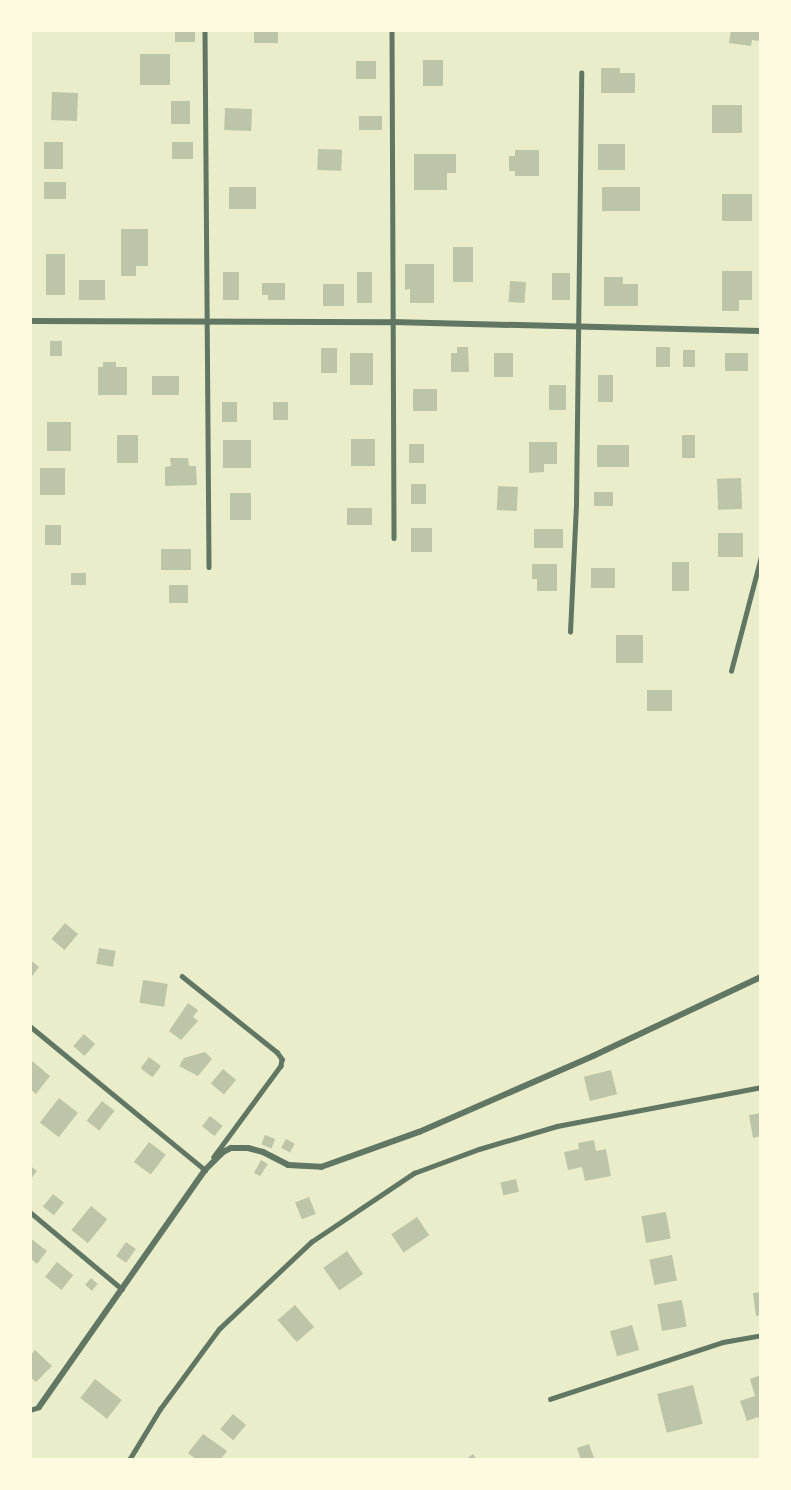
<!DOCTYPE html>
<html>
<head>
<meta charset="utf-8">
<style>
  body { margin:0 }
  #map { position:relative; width:791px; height:1490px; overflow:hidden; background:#e9edc9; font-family:"Fira Sans Condensed",sans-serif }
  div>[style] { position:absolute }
  .building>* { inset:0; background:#bcc5a7; transform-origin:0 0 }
  .service>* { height:4.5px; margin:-2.25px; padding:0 2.25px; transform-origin:2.25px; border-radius:2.25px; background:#617663 }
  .minor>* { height:6px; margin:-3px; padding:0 3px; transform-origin:3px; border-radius:3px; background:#617663 }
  span { translate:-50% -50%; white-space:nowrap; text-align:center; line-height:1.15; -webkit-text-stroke:4.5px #fefae0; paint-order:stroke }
  .frame { position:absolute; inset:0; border:32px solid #fefae0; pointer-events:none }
</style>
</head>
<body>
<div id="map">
  <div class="building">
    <i style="left:175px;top:30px;width:20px;height:12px"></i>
    <i style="left:254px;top:30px;width:24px;height:13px"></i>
    <i style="clip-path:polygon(731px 30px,761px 30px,760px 41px,752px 40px,751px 46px,729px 43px)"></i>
    <i style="left:140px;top:54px;width:30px;height:31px"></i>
    <i style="left:423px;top:60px;width:20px;height:26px"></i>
    <i style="left:356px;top:61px;width:20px;height:18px"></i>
    <i style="clip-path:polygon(601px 68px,620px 68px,620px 73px,635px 73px,635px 93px,601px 93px)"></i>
    <i style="left:52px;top:92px;width:26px;height:28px;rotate:2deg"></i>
    <i style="left:171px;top:101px;width:19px;height:23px"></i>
    <i style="left:712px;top:105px;width:30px;height:28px"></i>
    <i style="left:225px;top:108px;width:27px;height:22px;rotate:2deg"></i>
    <i style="left:359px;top:116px;width:23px;height:14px"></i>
    <i style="left:44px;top:142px;width:19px;height:27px"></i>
    <i style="left:172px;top:142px;width:21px;height:17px"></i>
    <i style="left:598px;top:144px;width:27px;height:26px"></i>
    <i style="left:318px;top:149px;width:24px;height:21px;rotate:2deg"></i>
    <i style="clip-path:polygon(515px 150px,539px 150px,539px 176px,515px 176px,515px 171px,509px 171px,509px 156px,515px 156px)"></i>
    <i style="clip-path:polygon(414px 154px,456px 154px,456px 173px,447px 173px,447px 190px,414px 190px)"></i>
    <i style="left:44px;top:182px;width:22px;height:17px"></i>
    <i style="left:229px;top:187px;width:27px;height:22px"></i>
    <i style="left:602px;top:187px;width:38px;height:24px"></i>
    <i style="left:722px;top:194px;width:30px;height:27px"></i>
    <i style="clip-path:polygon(121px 229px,148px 229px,148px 266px,136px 266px,136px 276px,121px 276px)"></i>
    <i style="left:453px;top:247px;width:20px;height:35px"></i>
    <i style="left:46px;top:254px;width:19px;height:41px"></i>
    <i style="clip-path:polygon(405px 264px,434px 264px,434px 303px,410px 303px,410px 289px,405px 290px)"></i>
    <i style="clip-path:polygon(722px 271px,752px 271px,752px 300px,739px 300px,739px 311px,722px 311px)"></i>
    <i style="left:223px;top:272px;width:16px;height:28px"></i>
    <i style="left:357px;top:272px;width:15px;height:31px"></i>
    <i style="left:552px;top:273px;width:18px;height:27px"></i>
    <i style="clip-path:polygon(604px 277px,623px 277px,623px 284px,638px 284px,638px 306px,604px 306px)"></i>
    <i style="left:79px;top:280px;width:26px;height:20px"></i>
    <i style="left:510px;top:281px;width:16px;height:21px;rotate:4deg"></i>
    <i style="clip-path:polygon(262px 283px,285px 283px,285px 300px,268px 300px,268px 295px,262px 295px)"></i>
    <i style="left:323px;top:284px;width:21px;height:22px"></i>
    <i style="left:50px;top:341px;width:12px;height:15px"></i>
    <i style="clip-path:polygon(457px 347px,468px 347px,469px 372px,451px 372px,451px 353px,457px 353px)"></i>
    <i style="left:656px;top:347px;width:14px;height:20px"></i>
    <i style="left:321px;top:348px;width:16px;height:25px"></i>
    <i style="left:683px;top:350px;width:12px;height:17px"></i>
    <i style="left:350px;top:353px;width:23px;height:32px"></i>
    <i style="left:494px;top:353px;width:19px;height:24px"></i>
    <i style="left:748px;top:353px;width:18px;height:23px;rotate:90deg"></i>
    <i style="clip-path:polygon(103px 362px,116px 362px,116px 367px,127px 367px,127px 395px,98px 395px,98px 367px,103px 367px)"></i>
    <i style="left:598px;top:375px;width:15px;height:27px"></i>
    <i style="left:152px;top:376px;width:27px;height:19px"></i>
    <i style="left:549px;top:385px;width:17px;height:25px"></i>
    <i style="left:413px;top:389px;width:24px;height:22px"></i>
    <i style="left:222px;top:402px;width:15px;height:20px"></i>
    <i style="left:273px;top:402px;width:15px;height:18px"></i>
    <i style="left:47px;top:422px;width:24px;height:29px"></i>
    <i style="left:117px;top:435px;width:21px;height:28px"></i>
    <i style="left:682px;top:435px;width:13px;height:23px"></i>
    <i style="left:351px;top:439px;width:24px;height:27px"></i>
    <i style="left:223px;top:440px;width:28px;height:28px"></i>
    <i style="clip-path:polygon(529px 442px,557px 442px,557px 464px,544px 464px,544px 472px,529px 473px)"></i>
    <i style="left:409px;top:444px;width:15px;height:19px"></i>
    <i style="left:629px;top:445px;width:22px;height:32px;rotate:90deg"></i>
    <i style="clip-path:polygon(170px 458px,188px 458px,189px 466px,196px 466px,197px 485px,165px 486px,165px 467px,171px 466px)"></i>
    <i style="left:40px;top:468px;width:25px;height:27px"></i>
    <i style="left:741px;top:478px;width:31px;height:24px;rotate:88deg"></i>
    <i style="left:411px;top:484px;width:15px;height:20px"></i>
    <i style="left:498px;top:486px;width:20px;height:24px;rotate:3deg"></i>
    <i style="left:594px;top:492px;width:19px;height:14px"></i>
    <i style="left:230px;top:493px;width:21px;height:27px"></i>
    <i style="left:347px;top:508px;width:25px;height:17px"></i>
    <i style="left:45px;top:525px;width:16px;height:20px"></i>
    <i style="left:411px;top:528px;width:21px;height:24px"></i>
    <i style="left:534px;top:529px;width:29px;height:19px"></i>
    <i style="left:718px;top:533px;width:25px;height:24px"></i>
    <i style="left:161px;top:549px;width:30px;height:21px"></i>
    <i style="left:672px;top:562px;width:17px;height:29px"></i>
    <i style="clip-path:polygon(532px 564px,557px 564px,557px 591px,537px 591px,537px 579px,532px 579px)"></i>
    <i style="left:591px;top:568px;width:24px;height:20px"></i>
    <i style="left:71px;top:573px;width:15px;height:12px"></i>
    <i style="left:169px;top:585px;width:19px;height:18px"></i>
    <i style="left:616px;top:635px;width:27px;height:28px"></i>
    <i style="left:647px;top:690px;width:25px;height:21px"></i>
    <i style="left:65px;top:923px;width:17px;height:21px;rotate:40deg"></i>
    <i style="left:99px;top:948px;width:17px;height:16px;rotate:10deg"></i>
    <i style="clip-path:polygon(30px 960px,39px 967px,30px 979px)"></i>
    <i style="left:143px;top:980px;width:25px;height:23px;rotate:9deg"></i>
    <i style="clip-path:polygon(188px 1003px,198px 1010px,193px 1017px,198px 1021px,181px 1040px,169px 1031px)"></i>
    <i style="left:84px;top:1034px;width:15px;height:16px;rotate:42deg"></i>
    <i style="clip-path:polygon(205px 1052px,212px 1059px,198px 1076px,179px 1066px,184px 1058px)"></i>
    <i style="left:149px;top:1057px;width:15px;height:14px;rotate:37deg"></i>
    <i style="clip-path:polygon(32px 1061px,50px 1076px,36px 1094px,30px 1089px)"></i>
    <i style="left:223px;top:1069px;width:17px;height:19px;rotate:40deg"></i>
    <i style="left:611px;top:1070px;width:25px;height:28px;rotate:76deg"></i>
    <i style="left:59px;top:1098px;width:24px;height:31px;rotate:38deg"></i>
    <i style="left:102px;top:1101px;width:16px;height:25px;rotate:38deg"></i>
    <i style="clip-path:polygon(761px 1113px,761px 1136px,753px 1138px,749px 1115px)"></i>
    <i style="left:210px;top:1116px;width:16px;height:13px;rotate:38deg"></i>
    <i style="left:265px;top:1135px;width:11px;height:10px;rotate:22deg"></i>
    <i style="left:286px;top:1139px;width:10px;height:10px;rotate:29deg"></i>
    <i style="clip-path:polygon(594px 1140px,596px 1151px,606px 1149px,611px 1176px,585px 1181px,582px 1167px,568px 1170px,564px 1152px,579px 1149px,578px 1143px)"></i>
    <i style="left:149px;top:1142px;width:21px;height:25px;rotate:37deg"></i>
    <i style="clip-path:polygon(261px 1160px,268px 1164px,260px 1176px,254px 1173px)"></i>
    <i style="clip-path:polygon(30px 1166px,37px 1171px,30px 1180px)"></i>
    <i style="left:516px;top:1179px;width:13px;height:16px;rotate:77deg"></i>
    <i style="left:53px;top:1194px;width:14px;height:16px;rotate:39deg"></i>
    <i style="left:309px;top:1197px;width:18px;height:15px;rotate:68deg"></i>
    <i style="left:91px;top:1206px;width:21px;height:31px;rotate:39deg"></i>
    <i style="left:666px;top:1212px;width:27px;height:25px;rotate:80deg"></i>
    <i style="left:417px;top:1217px;width:22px;height:31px;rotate:56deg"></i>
    <i style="clip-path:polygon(30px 1238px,47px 1251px,37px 1264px,30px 1258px)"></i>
    <i style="left:126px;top:1242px;width:12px;height:17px;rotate:35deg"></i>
    <i style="left:347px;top:1251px;width:28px;height:29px;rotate:55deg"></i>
    <i style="left:672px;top:1255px;width:26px;height:23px;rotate:79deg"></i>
    <i style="left:57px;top:1262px;width:21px;height:19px;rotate:39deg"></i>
    <i style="left:91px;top:1278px;width:9px;height:9px;rotate:41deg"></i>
    <i style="clip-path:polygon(761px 1292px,761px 1315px,756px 1316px,753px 1293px)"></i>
    <i style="left:682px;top:1300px;width:27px;height:25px;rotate:80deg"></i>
    <i style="left:295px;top:1305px;width:29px;height:23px;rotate:49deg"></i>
    <i style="left:632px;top:1325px;width:26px;height:23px;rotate:74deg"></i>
    <i style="clip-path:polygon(35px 1350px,52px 1366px,36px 1382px,30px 1377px,30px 1356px)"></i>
    <i style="clip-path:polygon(761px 1375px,761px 1425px,758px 1417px,747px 1421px,740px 1401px,755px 1396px,750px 1379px)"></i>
    <i style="left:95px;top:1379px;width:34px;height:24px;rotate:38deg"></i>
    <i style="left:693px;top:1385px;width:40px;height:37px;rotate:76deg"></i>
    <i style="left:233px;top:1414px;width:17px;height:20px;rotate:40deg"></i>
    <i style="clip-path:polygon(203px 1434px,227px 1451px,220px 1460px,197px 1460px,188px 1453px)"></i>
    <i style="clip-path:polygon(589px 1444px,594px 1458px,581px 1460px,577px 1448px)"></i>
    <i style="clip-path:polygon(473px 1454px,477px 1460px,465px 1460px)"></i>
  </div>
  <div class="service">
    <i style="left:205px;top:30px;width:537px;rotate:89.57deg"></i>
    <i style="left:392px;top:30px;width:508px;rotate:89.77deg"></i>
    <i style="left:570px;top:632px;width:128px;rotate:-87.3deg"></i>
    <i style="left:576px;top:504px;width:431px;rotate:-89.3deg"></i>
    <i style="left:731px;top:671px;width:118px;rotate:-75.3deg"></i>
    <i style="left:182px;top:976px;width:122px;rotate:38.7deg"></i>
    <i style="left:277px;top:1052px;width:9px;rotate:54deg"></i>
    <i style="left:282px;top:1059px;width:7px;rotate:98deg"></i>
    <i style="left:281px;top:1066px;width:113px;rotate:126.4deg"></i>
    <i style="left:30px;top:1026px;width:227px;rotate:39.4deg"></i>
    <i style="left:30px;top:1212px;width:120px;rotate:39.9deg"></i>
    <i style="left:550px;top:1399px;width:182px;rotate:-18.2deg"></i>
    <i style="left:723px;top:1342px;width:39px;rotate:-10deg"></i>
    <i style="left:30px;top:1410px;width:9px;rotate:-18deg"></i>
    <i style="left:129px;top:1460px;width:60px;rotate:-58.7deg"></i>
    <i style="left:160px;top:1409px;width:99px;rotate:-53.6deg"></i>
    <i style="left:219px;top:1329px;width:127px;rotate:-43.4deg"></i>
    <i style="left:311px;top:1242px;width:124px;rotate:-33.8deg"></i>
    <i style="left:414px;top:1173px;width:69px;rotate:-20.3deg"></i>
    <i style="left:479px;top:1149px;width:81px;rotate:-16.4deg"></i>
    <i style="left:557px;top:1126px;width:208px;rotate:-10.8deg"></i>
  </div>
  <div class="minor">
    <i style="left:30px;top:321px;width:362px;rotate:0.2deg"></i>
    <i style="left:392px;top:322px;width:369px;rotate:1.4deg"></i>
    <i style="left:39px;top:1407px;width:289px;rotate:-55deg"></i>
    <i style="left:205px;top:1170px;width:25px;rotate:-45deg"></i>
    <i style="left:223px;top:1152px;width:9px;rotate:-27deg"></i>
    <i style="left:231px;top:1148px;width:17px"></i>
    <i style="left:248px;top:1148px;width:16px;rotate:15deg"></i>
    <i style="left:263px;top:1152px;width:28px;rotate:27deg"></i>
    <i style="left:288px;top:1165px;width:33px;rotate:3deg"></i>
    <i style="left:321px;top:1167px;width:104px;rotate:-19.7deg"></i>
    <i style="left:419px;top:1132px;width:190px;rotate:-23.6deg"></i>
    <i style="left:593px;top:1056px;width:186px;rotate:-25.2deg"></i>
  </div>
  <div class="frame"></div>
</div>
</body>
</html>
